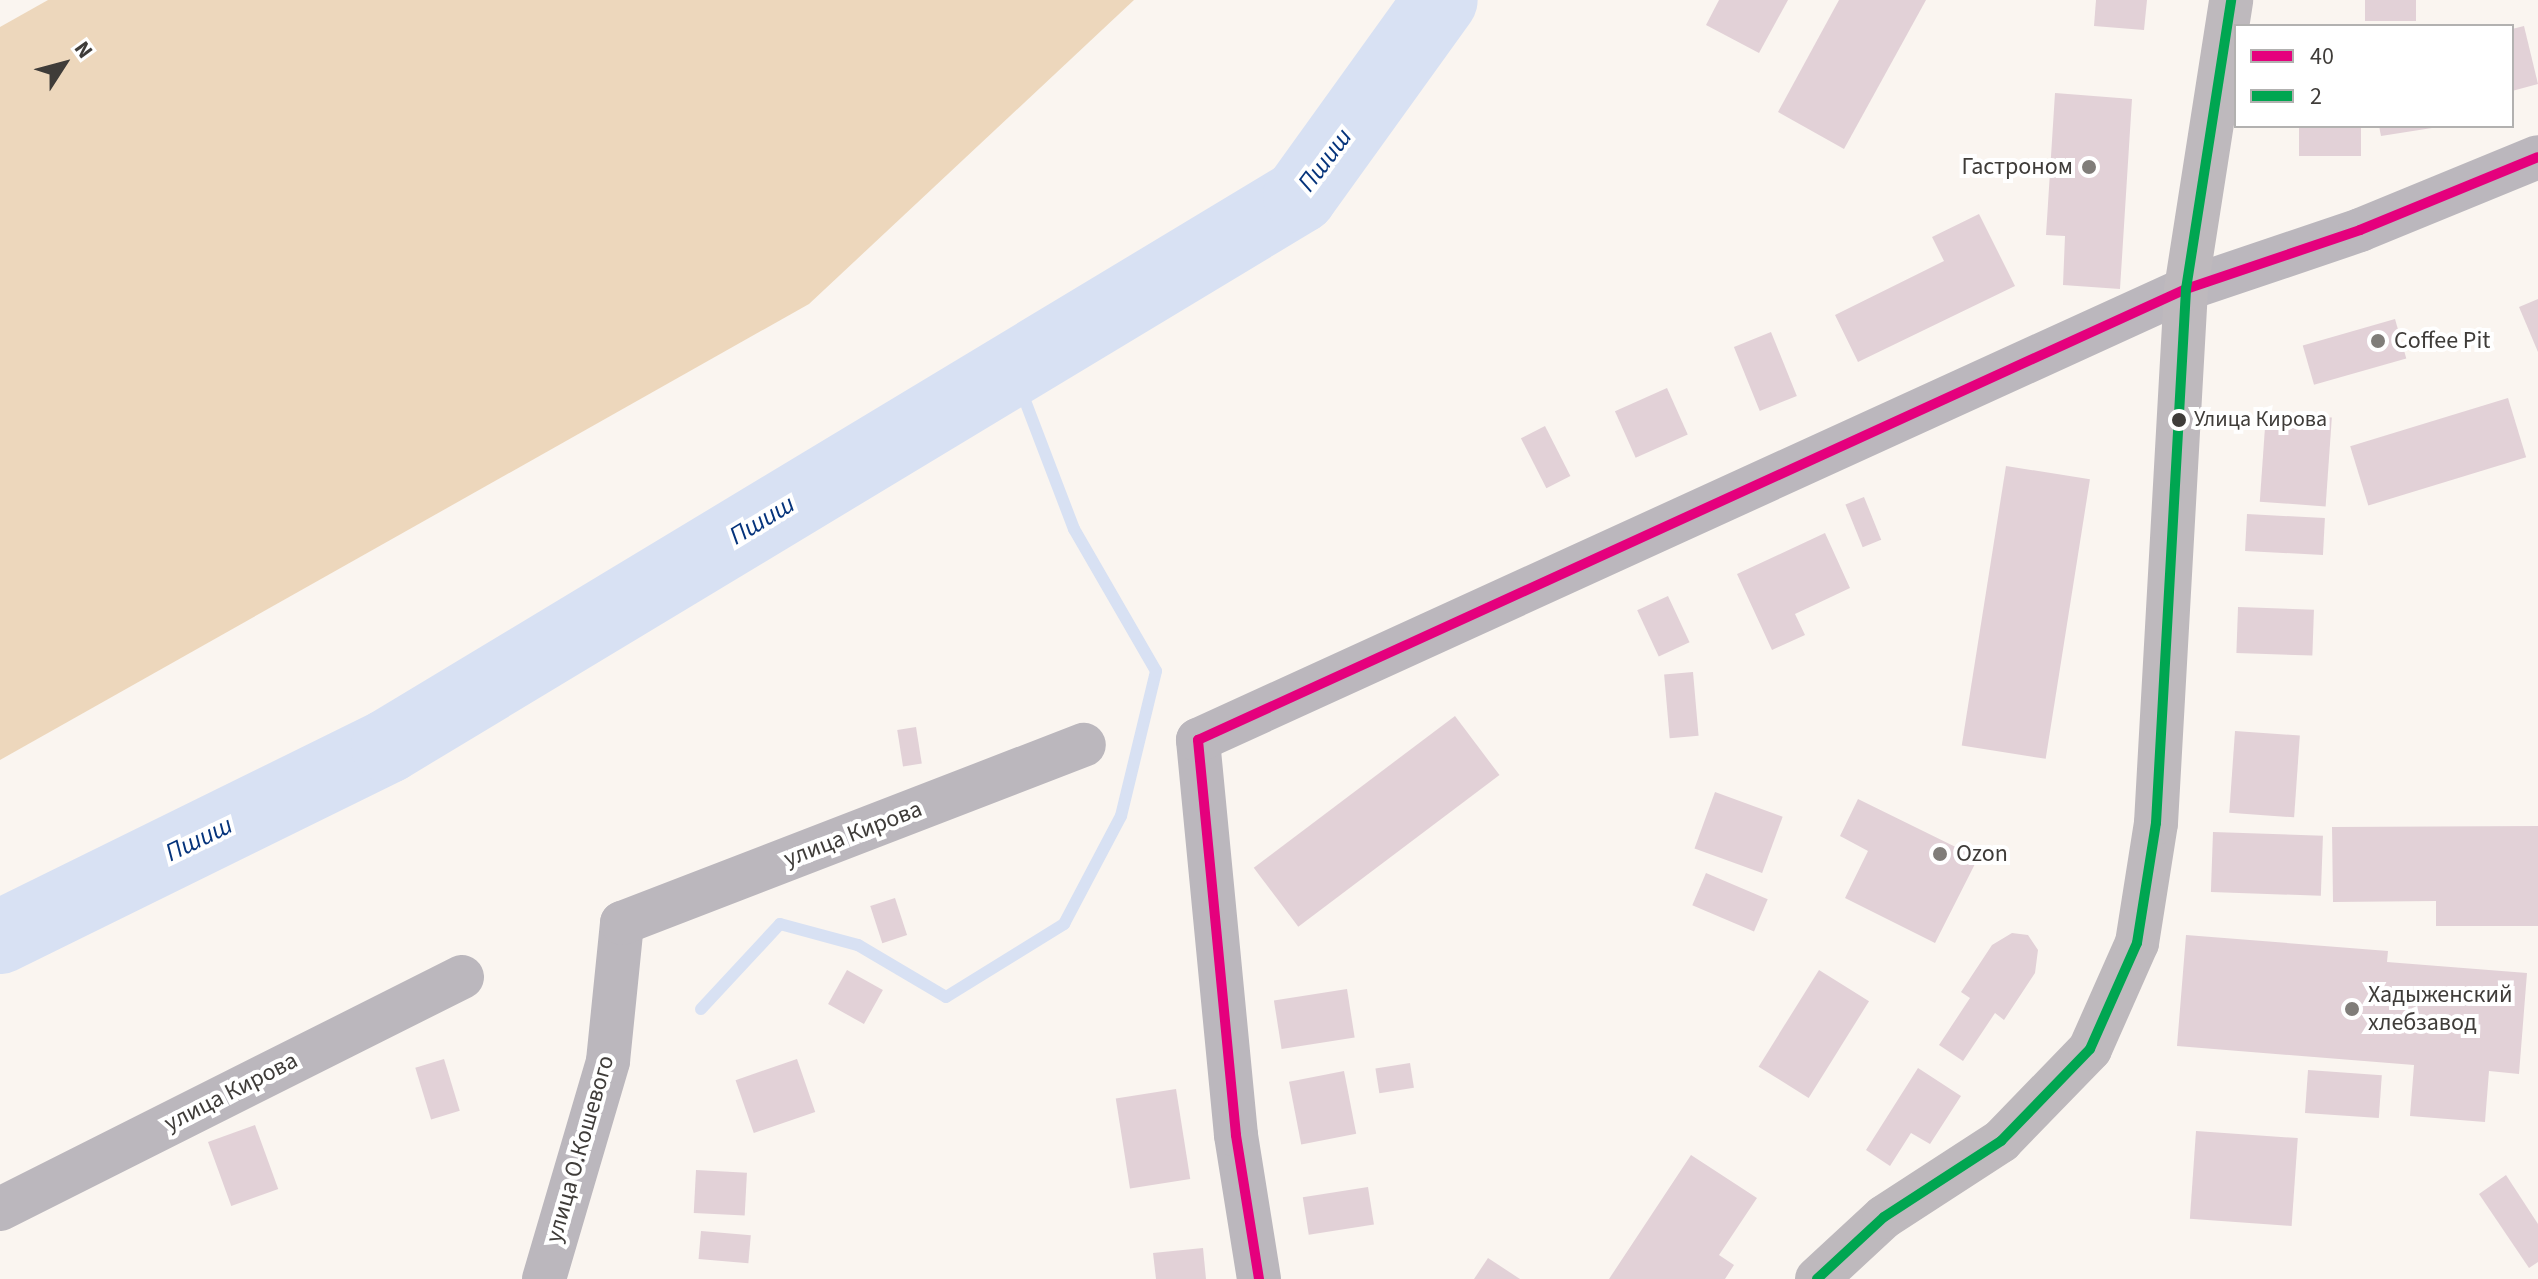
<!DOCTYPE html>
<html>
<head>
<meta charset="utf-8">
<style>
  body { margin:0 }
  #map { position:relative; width:2538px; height:1279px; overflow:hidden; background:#faf5f0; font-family:"Source Sans 3",sans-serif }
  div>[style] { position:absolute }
  .green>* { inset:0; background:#edd7bc }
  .stream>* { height:12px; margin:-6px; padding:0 6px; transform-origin:6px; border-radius:6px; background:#d8e1f3 }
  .river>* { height:74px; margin:-37px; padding:0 37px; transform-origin:37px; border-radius:37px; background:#d8e1f3 }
  .building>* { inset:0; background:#e2d1d7; transform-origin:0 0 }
  .street>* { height:44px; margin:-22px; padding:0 22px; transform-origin:22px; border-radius:22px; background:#bbb7bd }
  .primary>* { height:44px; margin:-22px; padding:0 22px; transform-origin:22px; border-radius:22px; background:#beb9bd }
  .bus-1>* { height:10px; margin:-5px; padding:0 5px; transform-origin:5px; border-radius:5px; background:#e5007d }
  .bus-2>* { height:10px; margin:-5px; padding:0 5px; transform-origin:5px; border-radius:5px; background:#00a651 }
  .dots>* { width:22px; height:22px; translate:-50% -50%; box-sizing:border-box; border:4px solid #fff; border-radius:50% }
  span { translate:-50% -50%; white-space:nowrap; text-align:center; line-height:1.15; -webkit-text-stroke:8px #fff; paint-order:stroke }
  .bus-label { font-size:22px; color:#3f3c39 }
  .left { translate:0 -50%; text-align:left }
  .poi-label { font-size:24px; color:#3f3c39 }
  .right { translate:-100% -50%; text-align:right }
  .street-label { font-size:24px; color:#3f3c39 }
  .water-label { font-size:26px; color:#05337b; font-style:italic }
  .legend { position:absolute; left:2234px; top:24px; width:280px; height:104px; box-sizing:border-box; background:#fff; border:2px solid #b2b1b0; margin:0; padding:10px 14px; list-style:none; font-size:24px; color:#3f3c39 }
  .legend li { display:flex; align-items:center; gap:16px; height:40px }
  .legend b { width:40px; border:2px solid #b2b1b0 }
  .north { position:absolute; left:24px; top:24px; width:80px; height:80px; -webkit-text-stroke:6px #fff; paint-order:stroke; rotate:54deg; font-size:22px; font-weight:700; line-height:32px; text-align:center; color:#3f3c39 }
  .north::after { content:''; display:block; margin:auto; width:28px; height:36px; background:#3f3c39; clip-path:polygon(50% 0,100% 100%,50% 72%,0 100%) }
</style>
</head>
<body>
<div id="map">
  <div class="green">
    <i style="clip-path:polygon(48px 0,1134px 0,809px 304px,0 760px,0 27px)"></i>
  </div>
  <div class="stream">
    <i style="left:701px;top:1009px;width:116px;rotate:-47.1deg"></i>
    <i style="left:780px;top:924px;width:81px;rotate:15.1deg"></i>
    <i style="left:858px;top:945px;width:102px;rotate:30.6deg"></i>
    <i style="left:946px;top:997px;width:139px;rotate:-31.7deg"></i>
    <i style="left:1064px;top:924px;width:122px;rotate:-62.2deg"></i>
    <i style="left:1121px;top:816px;width:149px;rotate:-76.4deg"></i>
    <i style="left:1156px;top:671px;width:164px;rotate:-120deg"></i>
    <i style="left:1074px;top:529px;width:171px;rotate:-110.9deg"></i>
  </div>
  <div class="river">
    <i style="left:0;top:937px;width:432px;rotate:-26.2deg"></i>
    <i style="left:388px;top:746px;width:1065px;rotate:-31.09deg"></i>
    <i style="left:1300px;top:196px;width:241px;rotate:-54.3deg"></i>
  </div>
  <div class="building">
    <i style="clip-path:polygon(1719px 0,1788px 0,1759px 53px,1706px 25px)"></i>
    <i style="clip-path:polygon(1839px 0,1926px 0,1844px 149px,1778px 112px)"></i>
    <i style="clip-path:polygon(2096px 0,2147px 0,2144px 30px,2094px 26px)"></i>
    <i style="left:2365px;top:0;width:51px;height:21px"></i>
    <i style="clip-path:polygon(2524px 26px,2538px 84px,2512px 91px,2512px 29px)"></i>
    <i style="clip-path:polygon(2055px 93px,2132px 99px,2120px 289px,2063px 285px,2065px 236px,2046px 235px)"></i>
    <i style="left:2299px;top:126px;width:62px;height:30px"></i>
    <i style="clip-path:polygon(2379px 126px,2431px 126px,2432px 128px,2381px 136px)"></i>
    <i style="clip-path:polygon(1979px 214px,2015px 286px,1858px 362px,1835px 315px,1944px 261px,1932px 237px)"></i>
    <i style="clip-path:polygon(2538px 299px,2538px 352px,2519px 307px)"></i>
    <i style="left:2395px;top:319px;width:41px;height:96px;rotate:74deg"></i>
    <i style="left:1771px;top:332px;width:69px;height:40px;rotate:68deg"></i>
    <i style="left:1667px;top:388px;width:51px;height:57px;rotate:66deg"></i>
    <i style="left:2508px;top:398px;width:62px;height:165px;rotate:73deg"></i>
    <i style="left:2266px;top:413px;width:66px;height:89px;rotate:4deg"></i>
    <i style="left:1545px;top:426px;width:56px;height:27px;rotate:63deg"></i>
    <i style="left:2006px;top:466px;width:85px;height:283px;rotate:9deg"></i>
    <i style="left:1864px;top:497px;width:46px;height:20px;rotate:68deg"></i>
    <i style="left:2247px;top:514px;width:78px;height:37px;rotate:3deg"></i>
    <i style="clip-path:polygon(1825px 533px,1850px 588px,1795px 614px,1805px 635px,1772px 650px,1737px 574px)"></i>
    <i style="left:1668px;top:596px;width:51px;height:34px;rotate:65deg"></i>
    <i style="left:2238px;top:607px;width:76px;height:46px;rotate:2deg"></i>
    <i style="left:1693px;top:672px;width:64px;height:29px;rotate:85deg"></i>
    <i style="left:1455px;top:716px;width:74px;height:252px;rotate:53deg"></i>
    <i style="left:916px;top:727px;width:37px;height:19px;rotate:81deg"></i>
    <i style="left:2235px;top:731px;width:65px;height:82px;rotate:4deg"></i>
    <i style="left:1715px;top:792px;width:72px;height:60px;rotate:20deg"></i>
    <i style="clip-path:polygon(1858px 799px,1978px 858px,1935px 943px,1845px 898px,1868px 851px,1840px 836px)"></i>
    <i style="clip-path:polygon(2538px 826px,2538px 926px,2436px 926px,2436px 901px,2333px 902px,2332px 827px)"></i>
    <i style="left:2213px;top:832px;width:110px;height:60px;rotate:2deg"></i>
    <i style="left:1706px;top:873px;width:67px;height:35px;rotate:23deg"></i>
    <i style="left:895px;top:898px;width:39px;height:26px;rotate:72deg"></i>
    <i style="clip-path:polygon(2012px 933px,2028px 935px,2038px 950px,2035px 973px,2004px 1020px,1995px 1013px,1963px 1061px,1939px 1045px,1970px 998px,1961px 992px,1992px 945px)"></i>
    <i style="clip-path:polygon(2186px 935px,2388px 951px,2387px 962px,2527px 973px,2519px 1074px,2489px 1071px,2485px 1122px,2410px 1116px,2414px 1065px,2177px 1046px)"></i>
    <i style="left:847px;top:970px;width:41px;height:39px;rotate:29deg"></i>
    <i style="left:1819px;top:970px;width:59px;height:114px;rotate:32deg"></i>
    <i style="left:1347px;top:989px;width:49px;height:74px;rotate:81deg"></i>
    <i style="left:444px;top:1059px;width:54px;height:30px;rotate:73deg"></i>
    <i style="left:797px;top:1059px;width:56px;height:65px;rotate:71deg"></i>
    <i style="left:1410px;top:1063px;width:25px;height:35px;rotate:81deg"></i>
    <i style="clip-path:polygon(1918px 1068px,1961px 1096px,1930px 1144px,1911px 1133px,1890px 1166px,1866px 1150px)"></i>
    <i style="left:2308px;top:1070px;width:74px;height:43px;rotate:4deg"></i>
    <i style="left:1344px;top:1071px;width:64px;height:56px;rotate:79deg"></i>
    <i style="left:1176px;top:1089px;width:91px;height:61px;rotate:81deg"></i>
    <i style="left:255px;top:1125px;width:68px;height:50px;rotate:70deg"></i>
    <i style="left:2196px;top:1131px;width:102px;height:88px;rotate:4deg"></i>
    <i style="clip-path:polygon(1691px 1155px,1757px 1198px,1719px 1255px,1734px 1265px,1725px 1279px,1609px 1279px)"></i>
    <i style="left:696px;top:1170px;width:51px;height:43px;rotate:3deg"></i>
    <i style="clip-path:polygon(2506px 1175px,2538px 1224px,2538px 1262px,2529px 1268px,2479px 1194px)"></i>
    <i style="left:1368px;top:1187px;width:38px;height:66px;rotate:81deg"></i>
    <i style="left:701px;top:1231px;width:50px;height:28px;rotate:5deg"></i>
    <i style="clip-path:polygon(1203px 1248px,1206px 1279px,1156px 1279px,1153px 1253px)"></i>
    <i style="clip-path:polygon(1488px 1258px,1520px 1279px,1474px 1279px)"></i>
  </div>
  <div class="street">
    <i style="left:0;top:1209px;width:517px;rotate:-26.66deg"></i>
    <i style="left:544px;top:1279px;width:227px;rotate:-73.6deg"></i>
    <i style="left:608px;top:1061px;width:139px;rotate:-84.2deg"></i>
    <i style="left:622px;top:923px;width:495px;rotate:-21.1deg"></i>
    <i style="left:1259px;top:1279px;width:146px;rotate:-99.1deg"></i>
    <i style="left:1236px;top:1135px;width:397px;rotate:-95.5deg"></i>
    <i style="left:1198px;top:740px;width:1086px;rotate:-24.54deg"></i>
    <i style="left:2186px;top:289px;width:184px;rotate:-18.7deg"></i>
    <i style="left:2360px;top:230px;width:192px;rotate:-22.3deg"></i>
  </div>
  <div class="primary">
    <i style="left:1817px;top:1279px;width:91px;rotate:-42.8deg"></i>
    <i style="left:1884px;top:1217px;width:140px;rotate:-33deg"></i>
    <i style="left:2001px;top:1141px;width:128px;rotate:-45.9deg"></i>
    <i style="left:2090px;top:1049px;width:116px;rotate:-66.1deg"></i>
    <i style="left:2137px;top:943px;width:121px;rotate:-81deg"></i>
    <i style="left:2156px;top:823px;width:535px;rotate:-86.78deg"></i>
    <i style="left:2186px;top:289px;width:292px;rotate:-81.1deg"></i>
  </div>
  <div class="bus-1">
    <i style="left:1259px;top:1279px;width:146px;rotate:-99.1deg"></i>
    <i style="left:1236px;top:1135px;width:397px;rotate:-95.5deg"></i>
    <i style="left:1198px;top:740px;width:1086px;rotate:-24.54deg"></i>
    <i style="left:2186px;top:289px;width:184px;rotate:-18.7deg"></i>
    <i style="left:2360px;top:230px;width:192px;rotate:-22.3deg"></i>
  </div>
  <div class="bus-2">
    <i style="left:1817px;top:1279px;width:91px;rotate:-42.8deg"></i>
    <i style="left:1884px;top:1217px;width:140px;rotate:-33deg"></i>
    <i style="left:2001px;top:1141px;width:128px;rotate:-45.9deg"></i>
    <i style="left:2090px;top:1049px;width:116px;rotate:-66.1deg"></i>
    <i style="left:2137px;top:943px;width:121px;rotate:-81deg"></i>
    <i style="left:2156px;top:823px;width:535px;rotate:-86.78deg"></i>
    <i style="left:2186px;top:289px;width:292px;rotate:-81.1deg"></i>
  </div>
  <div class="dots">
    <i style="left:2089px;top:167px;background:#807d79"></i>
    <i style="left:2378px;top:341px;background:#807d79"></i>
    <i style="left:2179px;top:420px;background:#3f3c39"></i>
    <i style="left:1940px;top:854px;background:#807d79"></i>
    <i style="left:2352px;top:1009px;background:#807d79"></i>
  </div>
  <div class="bus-label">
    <span class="left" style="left:2194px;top:420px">Улица Кирова</span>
  </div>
  <div class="poi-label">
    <span class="right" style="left:2073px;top:167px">Гастроном</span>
    <span class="left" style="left:2394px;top:341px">Coffee Pit</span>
    <span class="left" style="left:1956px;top:854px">Ozon</span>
    <span class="left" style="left:2368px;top:1009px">Хадыженский<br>хлебзавод</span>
  </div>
  <div class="street-label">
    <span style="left:853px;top:834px;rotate:-21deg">улица Кирова</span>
    <span style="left:231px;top:1092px;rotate:-27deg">улица Кирова</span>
    <span style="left:580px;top:1149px;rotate:-74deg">улица О.Кошевого</span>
  </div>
  <div class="water-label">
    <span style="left:1325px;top:160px;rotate:-53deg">Пшиш</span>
    <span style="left:762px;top:520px;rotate:-31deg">Пшиш</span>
    <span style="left:199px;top:839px;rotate:-26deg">Пшиш</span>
  </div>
  <ul class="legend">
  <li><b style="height:10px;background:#e5007d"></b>40</li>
  <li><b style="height:10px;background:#00a651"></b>2</li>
  </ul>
  <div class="north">N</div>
</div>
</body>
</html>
